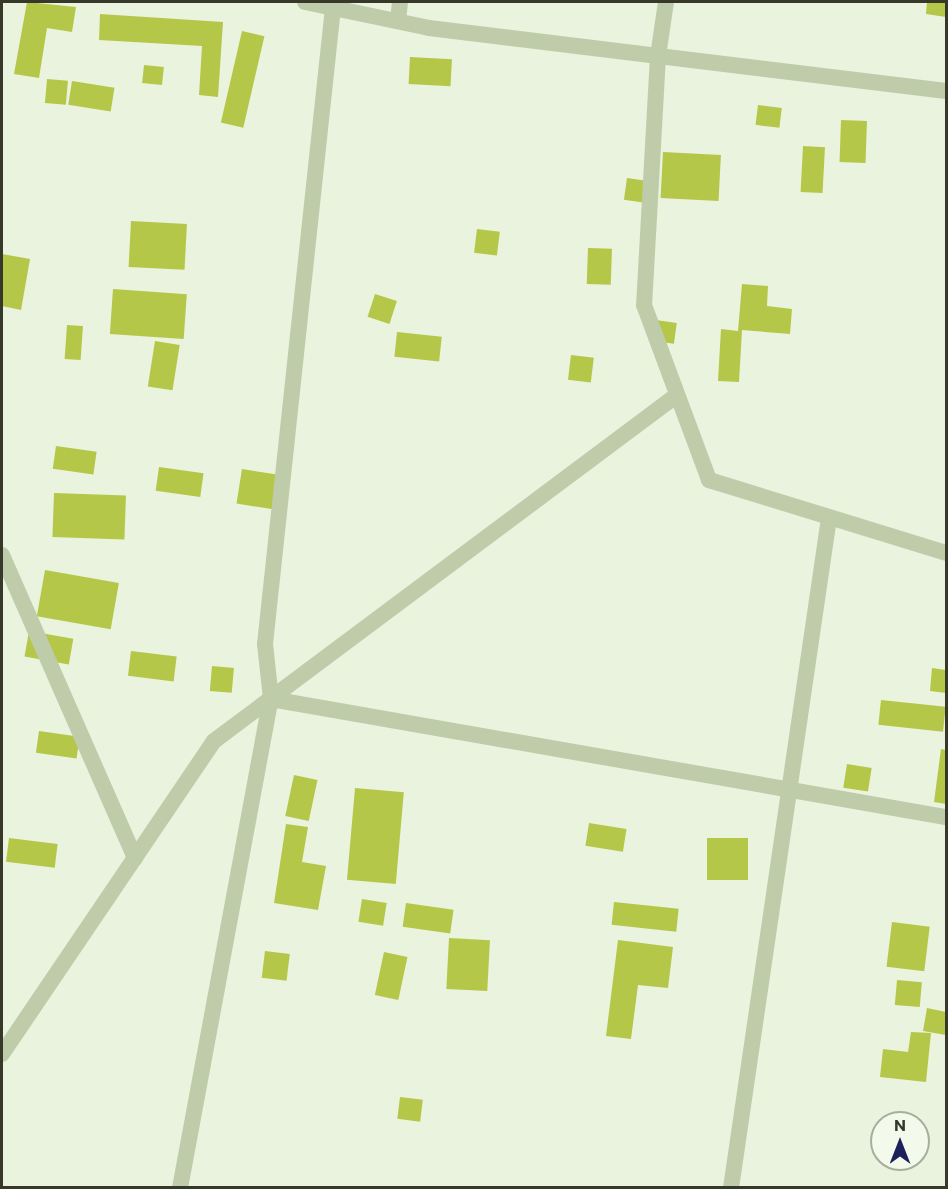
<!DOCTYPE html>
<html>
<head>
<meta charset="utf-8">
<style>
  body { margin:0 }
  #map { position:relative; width:948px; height:1189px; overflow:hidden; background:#eaf3de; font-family:Commissioner,sans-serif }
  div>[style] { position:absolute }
  .building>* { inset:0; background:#b5c748; transform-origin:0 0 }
  .minor>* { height:16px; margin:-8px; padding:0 8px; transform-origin:8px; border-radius:8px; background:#bfccaa }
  span { translate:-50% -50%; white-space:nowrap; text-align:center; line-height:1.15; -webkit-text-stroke:5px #f4faeb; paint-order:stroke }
  .frame { position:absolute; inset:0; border:3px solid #36392a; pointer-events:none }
  .north { position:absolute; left:870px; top:1111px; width:60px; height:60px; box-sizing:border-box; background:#f4faeb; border:2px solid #a8ad9e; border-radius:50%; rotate:0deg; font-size:16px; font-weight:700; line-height:24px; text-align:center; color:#36392a }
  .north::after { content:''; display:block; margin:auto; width:21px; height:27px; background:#1e205b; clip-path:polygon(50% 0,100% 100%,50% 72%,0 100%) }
</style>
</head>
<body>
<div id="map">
  <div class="building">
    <i style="clip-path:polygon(27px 2px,76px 7px,72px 32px,47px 28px,39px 78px,14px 74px)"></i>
    <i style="clip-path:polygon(927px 2px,946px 2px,946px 17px,926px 14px)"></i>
    <i style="clip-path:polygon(100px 14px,223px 22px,218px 97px,199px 95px,202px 46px,99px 40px)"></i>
    <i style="left:242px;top:31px;width:23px;height:94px;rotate:13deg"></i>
    <i style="left:410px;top:57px;width:42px;height:27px;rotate:3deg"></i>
    <i style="left:144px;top:65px;width:20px;height:18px;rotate:6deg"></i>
    <i style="left:47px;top:79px;width:21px;height:24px;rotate:5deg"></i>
    <i style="left:72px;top:81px;width:43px;height:24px;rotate:9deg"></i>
    <i style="left:758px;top:105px;width:24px;height:20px;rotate:7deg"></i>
    <i style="left:841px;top:120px;width:26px;height:42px;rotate:2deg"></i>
    <i style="left:803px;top:146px;width:22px;height:46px;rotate:3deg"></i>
    <i style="left:663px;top:152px;width:58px;height:46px;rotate:3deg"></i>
    <i style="left:627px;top:178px;width:21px;height:22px;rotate:8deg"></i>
    <i style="left:131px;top:221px;width:56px;height:46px;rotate:3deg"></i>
    <i style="left:477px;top:229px;width:23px;height:24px;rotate:7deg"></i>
    <i style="left:588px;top:248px;width:24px;height:36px;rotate:2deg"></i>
    <i style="clip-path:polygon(2px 254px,30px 259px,21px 310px,2px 306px)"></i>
    <i style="clip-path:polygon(742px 284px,768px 286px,767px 306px,792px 309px,790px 334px,742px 330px,739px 382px,718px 381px,721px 329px,738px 331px)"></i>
    <i style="left:113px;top:289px;width:74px;height:45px;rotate:4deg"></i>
    <i style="left:375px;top:294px;width:23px;height:24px;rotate:18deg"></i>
    <i style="left:656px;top:320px;width:21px;height:21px;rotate:8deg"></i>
    <i style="left:67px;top:325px;width:16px;height:34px;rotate:4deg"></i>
    <i style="left:397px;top:332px;width:45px;height:25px;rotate:6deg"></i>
    <i style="left:155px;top:341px;width:25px;height:46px;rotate:9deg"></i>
    <i style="left:571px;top:355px;width:23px;height:25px;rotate:7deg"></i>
    <i style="left:56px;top:446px;width:41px;height:23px;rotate:8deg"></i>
    <i style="left:159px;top:467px;width:45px;height:24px;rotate:8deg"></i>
    <i style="left:242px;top:469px;width:37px;height:35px;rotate:9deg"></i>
    <i style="left:54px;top:493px;width:72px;height:44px;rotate:2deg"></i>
    <i style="left:45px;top:570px;width:75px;height:47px;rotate:10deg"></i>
    <i style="left:29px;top:631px;width:45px;height:26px;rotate:10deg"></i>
    <i style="left:131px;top:651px;width:46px;height:25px;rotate:7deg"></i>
    <i style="left:212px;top:666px;width:22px;height:25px;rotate:5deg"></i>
    <i style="clip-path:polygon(932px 668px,946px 670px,946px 693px,930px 691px)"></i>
    <i style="left:881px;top:700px;width:65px;height:25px;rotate:6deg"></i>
    <i style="left:39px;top:731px;width:41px;height:22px;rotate:8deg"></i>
    <i style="clip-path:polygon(941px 749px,946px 750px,946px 804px,934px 802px)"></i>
    <i style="left:847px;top:764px;width:25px;height:24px;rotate:9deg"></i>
    <i style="left:294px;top:775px;width:24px;height:42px;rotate:12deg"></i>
    <i style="left:355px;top:788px;width:49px;height:92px;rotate:5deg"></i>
    <i style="left:589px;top:823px;width:38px;height:23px;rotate:9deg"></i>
    <i style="clip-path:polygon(286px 824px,308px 827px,302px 862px,326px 866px,318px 910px,274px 903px)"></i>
    <i style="left:9px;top:838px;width:49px;height:24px;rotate:7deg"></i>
    <i style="left:707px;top:838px;width:41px;height:42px"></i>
    <i style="left:362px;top:899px;width:25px;height:23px;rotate:9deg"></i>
    <i style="left:614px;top:902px;width:65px;height:23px;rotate:6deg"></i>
    <i style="left:406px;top:903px;width:48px;height:24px;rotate:8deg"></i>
    <i style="left:892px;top:922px;width:38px;height:45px;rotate:7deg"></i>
    <i style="left:449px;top:938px;width:41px;height:51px;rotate:3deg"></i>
    <i style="clip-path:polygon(618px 940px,673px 947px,668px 988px,638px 985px,631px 1039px,606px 1036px)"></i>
    <i style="left:265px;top:951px;width:25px;height:27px;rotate:7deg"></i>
    <i style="left:384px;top:952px;width:24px;height:44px;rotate:12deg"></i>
    <i style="left:897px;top:980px;width:25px;height:25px;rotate:5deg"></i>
    <i style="clip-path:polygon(927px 1008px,946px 1012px,946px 1035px,923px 1031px)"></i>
    <i style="clip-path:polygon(911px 1032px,931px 1033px,926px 1082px,880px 1077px,883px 1049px,908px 1052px)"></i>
    <i style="left:400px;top:1097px;width:23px;height:22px;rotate:7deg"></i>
  </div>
  <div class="minor">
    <i style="left:305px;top:2px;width:127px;rotate:11.8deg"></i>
    <i style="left:429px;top:28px;width:521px;rotate:6.95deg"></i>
    <i style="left:666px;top:2px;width:55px;rotate:98.4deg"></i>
    <i style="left:658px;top:56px;width:249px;rotate:93.2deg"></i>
    <i style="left:644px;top:305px;width:187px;rotate:69.6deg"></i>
    <i style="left:709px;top:480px;width:248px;rotate:17.1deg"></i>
    <i style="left:398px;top:21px;width:19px;rotate:-84deg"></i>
    <i style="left:2px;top:555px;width:331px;rotate:66.3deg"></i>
    <i style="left:271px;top:699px;width:685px;rotate:9.92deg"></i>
    <i style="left:2px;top:1054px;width:378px;rotate:-55.9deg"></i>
    <i style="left:214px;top:741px;width:578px;rotate:-36.77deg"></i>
    <i style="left:180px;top:1188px;width:497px;rotate:-79.5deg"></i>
    <i style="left:271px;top:699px;width:55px;rotate:-96.2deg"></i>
    <i style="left:265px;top:644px;width:640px;rotate:-83.9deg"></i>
    <i style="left:731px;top:1188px;width:677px;rotate:-81.68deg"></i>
  </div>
  <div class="frame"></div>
  <div class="north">N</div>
</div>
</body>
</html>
